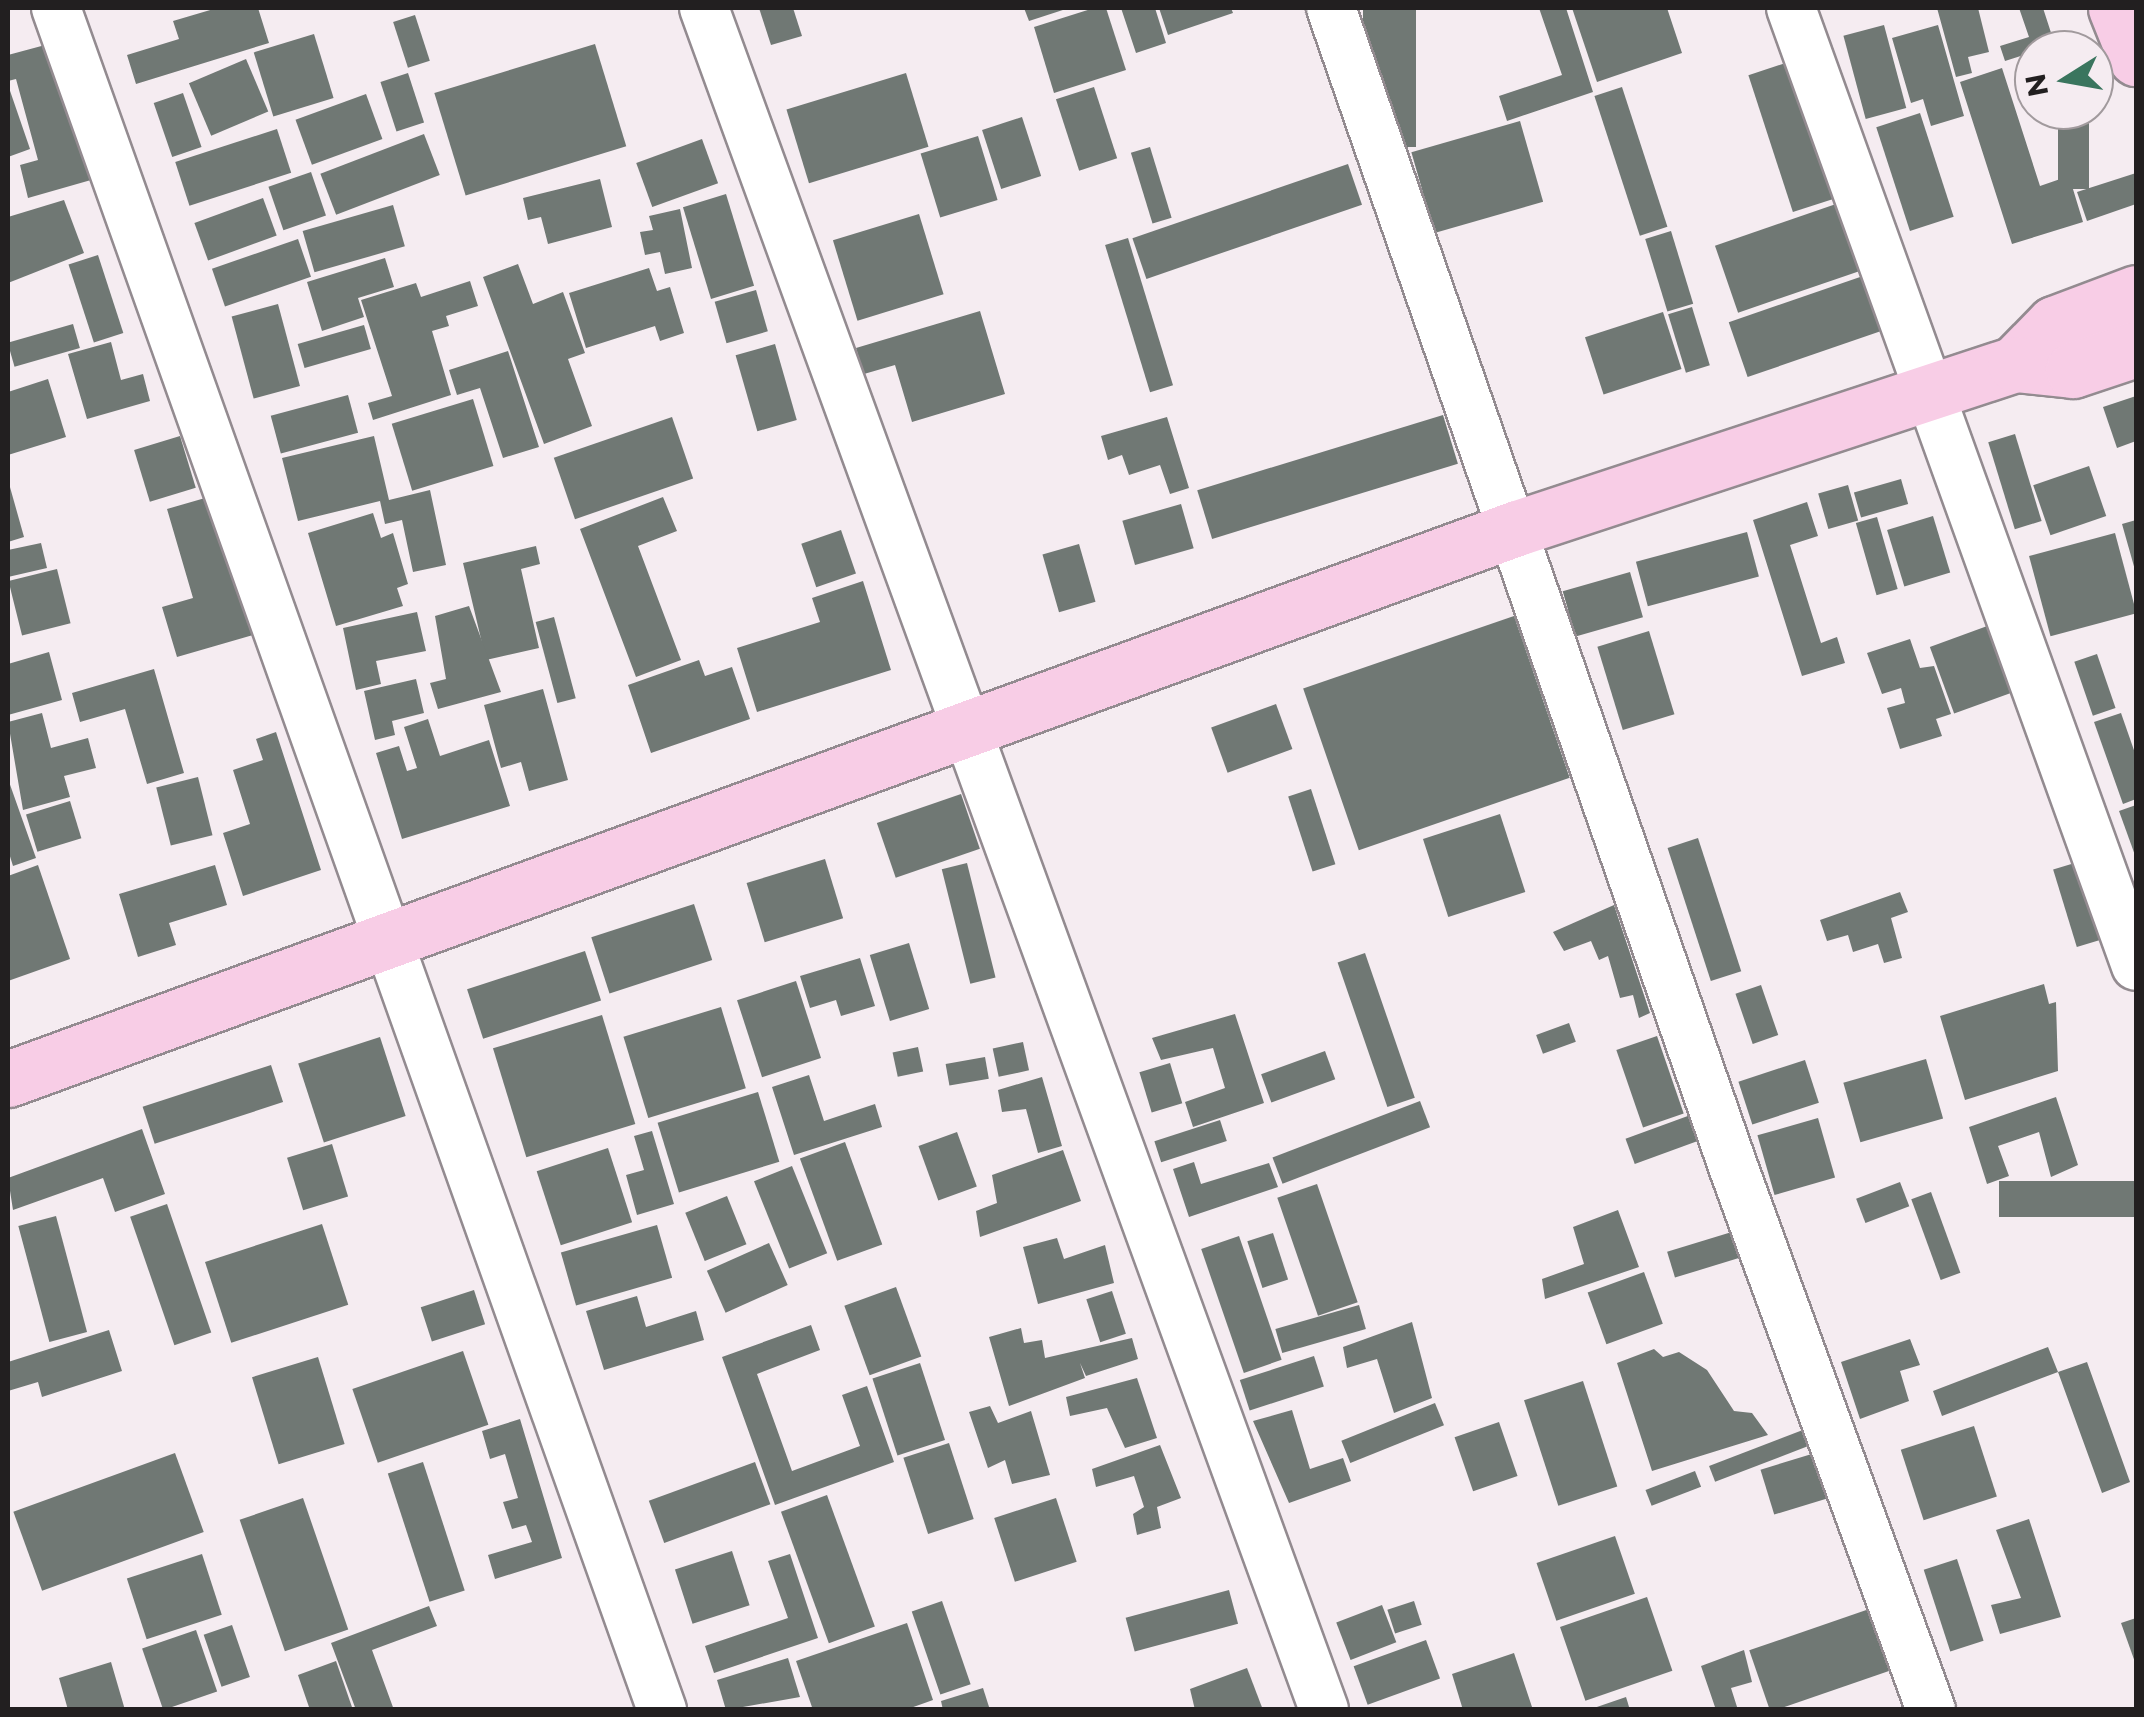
<!DOCTYPE html>
<html>
<head>
<meta charset="utf-8">
<style>
  body { margin:0 }
  #map { position:relative; width:2144px; height:1717px; overflow:hidden; background:#f5ecf1; font-family:Montserrat,sans-serif }
  div>[style] { position:absolute }
  .building>* { inset:0; background:#707874; transform-origin:0 0 }
  .roads { filter:drop-shadow(2px 0 #938b90) drop-shadow(-2px 0 #938b90) drop-shadow(0 2px #938b90) drop-shadow(0 -2px #938b90) }
  .minor>* { height:48px; margin:-24px; padding:0 24px; transform-origin:24px; border-radius:24px; background:#fff }
  .major>* { height:55px; margin:-27.5px; padding:0 27.5px; transform-origin:27.5px; border-radius:27.5px; background:#f8cde6 }
  span { translate:-50% -50%; white-space:nowrap; text-align:center; line-height:1.15; -webkit-text-stroke:9px #f5ecf1; paint-order:stroke }
  .frame { position:absolute; inset:0; border:10px solid #221f20; pointer-events:none }
  .north { position:absolute; left:2014px; top:30px; width:100px; height:100px; box-sizing:border-box; background:#f5ecf1; border:2px solid #a19a9d; border-radius:50%; rotate:259deg; font-size:28px; font-weight:700; line-height:40px; text-align:center; color:#221f20 }
  .north::after { content:''; display:block; margin:auto; width:35px; height:45px; background:#3a755e; clip-path:polygon(50% 0,100% 100%,50% 72%,0 100%) }
</style>
</head>
<body>
<div id="map">
  <div class="building">
    <i style="clip-path:polygon(217px 8px,258px 8px,269px 43px,136px 84px,127px 55px,179px 39px,173px 21px)"></i>
    <i style="clip-path:polygon(759px 8px,793px 8px,802px 36px,771px 45px)"></i>
    <i style="clip-path:polygon(1024px 8px,1069px 8px,1029px 21px)"></i>
    <i style="clip-path:polygon(1094px 8px,1106px 8px,1126px 70px,1054px 93px,1034px 27px)"></i>
    <i style="clip-path:polygon(1121px 8px,1155px 8px,1166px 43px,1136px 53px)"></i>
    <i style="clip-path:polygon(1159px 8px,1231px 8px,1233px 13px,1168px 35px)"></i>
    <i style="left:1363px;top:8px;width:53px;height:139px"></i>
    <i style="clip-path:polygon(1539px 8px,1566px 8px,1593px 92px,1507px 121px,1499px 96px,1562px 75px)"></i>
    <i style="clip-path:polygon(1572px 8px,1667px 8px,1682px 53px,1597px 82px)"></i>
    <i style="clip-path:polygon(1937px 8px,1978px 8px,1989px 52px,1968px 57px,1972px 73px,1956px 77px)"></i>
    <i style="clip-path:polygon(2019px 8px,2043px 8px,2055px 45px,2005px 61px,2000px 46px,2029px 37px)"></i>
    <i style="left:415px;top:15px;width:48px;height:23px;rotate:72deg"></i>
    <i style="left:1884px;top:25px;width:86px;height:42px;rotate:75deg"></i>
    <i style="clip-path:polygon(1938px 25px,1964px 116px,1931px 126px,1923px 99px,1911px 103px,1892px 38px)"></i>
    <i style="left:314px;top:34px;width:67px;height:63px;rotate:73deg"></i>
    <i style="clip-path:polygon(60px 41px,98px 178px,28px 198px,20px 165px,38px 160px,16px 79px,8px 81px,8px 55px)"></i>
    <i style="left:595px;top:44px;width:107px;height:168px;rotate:73deg"></i>
    <i style="left:246px;top:59px;width:57px;height:62px;rotate:67deg"></i>
    <i style="left:1795px;top:60px;width:144px;height:49px;rotate:72deg"></i>
    <i style="clip-path:polygon(2002px 68px,2040px 186px,2069px 176px,2083px 222px,2012px 244px,1960px 82px)"></i>
    <i style="left:408px;top:73px;width:52px;height:29px;rotate:72deg"></i>
    <i style="left:906px;top:73px;width:77px;height:125px;rotate:73deg"></i>
    <i style="clip-path:polygon(8px 85px,30px 149px,8px 157px)"></i>
    <i style="left:1094px;top:87px;width:75px;height:40px;rotate:72deg"></i>
    <i style="left:1622px;top:87px;width:147px;height:29px;rotate:72deg"></i>
    <i style="left:183px;top:93px;width:57px;height:31px;rotate:71deg"></i>
    <i style="left:366px;top:94px;width:48px;height:75px;rotate:70deg"></i>
    <i style="left:2058px;top:110px;width:31px;height:79px"></i>
    <i style="left:1920px;top:113px;width:109px;height:46px;rotate:72deg"></i>
    <i style="left:1022px;top:117px;width:62px;height:42px;rotate:72deg"></i>
    <i style="left:1520px;top:121px;width:84px;height:113px;rotate:74deg"></i>
    <i style="left:277px;top:129px;width:46px;height:107px;rotate:72deg"></i>
    <i style="left:424px;top:134px;width:44px;height:111px;rotate:69deg"></i>
    <i style="left:978px;top:136px;width:67px;height:60px;rotate:73deg"></i>
    <i style="left:702px;top:139px;width:47px;height:70px;rotate:70deg"></i>
    <i style="left:1150px;top:147px;width:74px;height:20px;rotate:73deg"></i>
    <i style="left:1348px;top:164px;width:43px;height:228px;rotate:71deg"></i>
    <i style="left:311px;top:172px;width:46px;height:45px;rotate:71deg"></i>
    <i style="clip-path:polygon(2136px 173px,2136px 204px,2087px 221px,2077px 192px)"></i>
    <i style="clip-path:polygon(600px 179px,612px 227px,548px 244px,541px 217px,528px 220px,523px 198px)"></i>
    <i style="left:726px;top:194px;width:96px;height:45px;rotate:73deg"></i>
    <i style="left:263px;top:198px;width:40px;height:73px;rotate:70deg"></i>
    <i style="clip-path:polygon(64px 200px,84px 253px,8px 283px,8px 217px)"></i>
    <i style="left:1836px;top:204px;width:71px;height:128px;rotate:71deg"></i>
    <i style="left:393px;top:205px;width:43px;height:94px;rotate:74deg"></i>
    <i style="clip-path:polygon(680px 209px,692px 268px,665px 274px,660px 252px,645px 255px,640px 232px,653px 230px,649px 216px)"></i>
    <i style="left:919px;top:214px;width:84px;height:90px;rotate:73deg"></i>
    <i style="left:1671px;top:231px;width:76px;height:27px;rotate:73deg"></i>
    <i style="left:1128px;top:238px;width:154px;height:24px;rotate:73deg"></i>
    <i style="left:298px;top:239px;width:40px;height:91px;rotate:71deg"></i>
    <i style="left:98px;top:255px;width:82px;height:31px;rotate:72deg"></i>
    <i style="clip-path:polygon(385px 258px,394px 287px,358px 298px,364px 317px,322px 331px,307px 282px)"></i>
    <i style="clip-path:polygon(518px 264px,533px 304px,563px 292px,585px 353px,568px 359px,592px 426px,544px 444px,483px 277px)"></i>
    <i style="clip-path:polygon(649px 268px,657px 291px,670px 287px,684px 333px,660px 341px,655px 326px,586px 348px,569px 293px)"></i>
    <i style="left:1863px;top:276px;width:58px;height:142px;rotate:71deg"></i>
    <i style="clip-path:polygon(470px 281px,478px 306px,446px 316px,449px 326px,432px 331px,451px 395px,373px 420px,368px 403px,392px 396px,361px 300px,416px 283px,421px 297px)"></i>
    <i style="left:756px;top:290px;width:43px;height:43px;rotate:74deg"></i>
    <i style="left:278px;top:304px;width:85px;height:48px;rotate:75deg"></i>
    <i style="left:1692px;top:307px;width:61px;height:25px;rotate:73deg"></i>
    <i style="clip-path:polygon(980px 311px,1005px 394px,912px 422px,895px 365px,864px 374px,856px 348px)"></i>
    <i style="left:1663px;top:312px;width:60px;height:82px;rotate:72deg"></i>
    <i style="left:73px;top:324px;width:25px;height:68px;rotate:74deg"></i>
    <i style="left:364px;top:325px;width:25px;height:69px;rotate:74deg"></i>
    <i style="clip-path:polygon(111px 342px,121px 380px,143px 374px,150px 401px,87px 419px,68px 354px)"></i>
    <i style="left:775px;top:344px;width:79px;height:41px;rotate:74deg"></i>
    <i style="clip-path:polygon(508px 351px,539px 447px,503px 458px,480px 388px,457px 395px,449px 370px)"></i>
    <i style="clip-path:polygon(48px 379px,66px 437px,8px 455px,8px 392px)"></i>
    <i style="left:348px;top:395px;width:39px;height:80px;rotate:75deg"></i>
    <i style="clip-path:polygon(2136px 396px,2136px 441px,2117px 448px,2103px 407px)"></i>
    <i style="left:473px;top:399px;width:70px;height:85px;rotate:73deg"></i>
    <i style="left:1443px;top:415px;width:51px;height:257px;rotate:73deg"></i>
    <i style="left:672px;top:417px;width:65px;height:125px;rotate:71deg"></i>
    <i style="clip-path:polygon(1167px 417px,1189px 488px,1170px 494px,1160px 465px,1129px 475px,1122px 455px,1108px 460px,1101px 436px)"></i>
    <i style="left:2015px;top:434px;width:91px;height:28px;rotate:73deg"></i>
    <i style="left:180px;top:436px;width:54px;height:48px;rotate:73deg"></i>
    <i style="clip-path:polygon(374px 436px,389px 500px,430px 490px,446px 565px,413px 572px,402px 520px,385px 524px,380px 501px,298px 521px,282px 458px)"></i>
    <i style="left:2089px;top:466px;width:53px;height:59px;rotate:71deg"></i>
    <i style="left:1901px;top:479px;width:26px;height:49px;rotate:74deg"></i>
    <i style="clip-path:polygon(8px 480px,24px 537px,8px 542px)"></i>
    <i style="left:1848px;top:485px;width:37px;height:31px;rotate:74deg"></i>
    <i style="clip-path:polygon(212px 496px,253px 635px,177px 657px,162px 607px,193px 598px,167px 509px)"></i>
    <i style="clip-path:polygon(663px 497px,677px 531px,638px 546px,681px 660px,636px 677px,580px 529px)"></i>
    <i style="clip-path:polygon(1807px 502px,1818px 536px,1790px 545px,1821px 643px,1837px 637px,1845px 663px,1802px 676px,1753px 520px)"></i>
    <i style="left:1181px;top:504px;width:46px;height:61px;rotate:74deg"></i>
    <i style="clip-path:polygon(373px 513px,381px 538px,393px 533px,408px 584px,397px 588px,403px 606px,336px 626px,308px 533px)"></i>
    <i style="left:1933px;top:516px;width:59px;height:48px;rotate:73deg"></i>
    <i style="left:1877px;top:517px;width:75px;height:22px;rotate:74deg"></i>
    <i style="clip-path:polygon(2136px 520px,2136px 570px,2135px 570px,2122px 524px)"></i>
    <i style="left:841px;top:530px;width:46px;height:42px;rotate:71deg"></i>
    <i style="left:1747px;top:532px;width:46px;height:115px;rotate:75deg"></i>
    <i style="left:2115px;top:533px;width:83px;height:89px;rotate:75deg"></i>
    <i style="clip-path:polygon(41px 543px,47px 568px,8px 577px,8px 550px)"></i>
    <i style="left:1079px;top:544px;width:60px;height:38px;rotate:74deg"></i>
    <i style="clip-path:polygon(536px 546px,540px 564px,521px 569px,539px 648px,486px 660px,463px 563px)"></i>
    <i style="left:57px;top:569px;width:56px;height:50px;rotate:76deg"></i>
    <i style="left:1630px;top:572px;width:47px;height:70px;rotate:74deg"></i>
    <i style="clip-path:polygon(863px 581px,891px 670px,757px 712px,737px 648px,820px 622px,812px 598px)"></i>
    <i style="clip-path:polygon(469px 606px,501px 692px,438px 709px,430px 683px,446px 679px,435px 616px)"></i>
    <i style="clip-path:polygon(417px 612px,426px 651px,376px 661px,381px 684px,356px 690px,343px 628px)"></i>
    <i style="left:1514px;top:616px;width:171px;height:223px;rotate:71deg"></i>
    <i style="left:554px;top:617px;width:84px;height:19px;rotate:75deg"></i>
    <i style="left:1990px;top:625px;width:71px;height:64px;rotate:70deg"></i>
    <i style="left:1649px;top:631px;width:87px;height:54px;rotate:73deg"></i>
    <i style="clip-path:polygon(1910px 639px,1920px 668px,1934px 666px,1951px 714px,1936px 719px,1942px 736px,1900px 749px,1887px 708px,1905px 703px,1901px 688px,1882px 694px,1867px 653px)"></i>
    <i style="clip-path:polygon(49px 652px,62px 700px,8px 715px,8px 664px)"></i>
    <i style="left:2097px;top:654px;width:57px;height:24px;rotate:71deg"></i>
    <i style="clip-path:polygon(699px 660px,705px 676px,732px 667px,750px 719px,651px 753px,628px 685px)"></i>
    <i style="clip-path:polygon(154px 669px,184px 773px,147px 784px,125px 709px,80px 722px,72px 693px)"></i>
    <i style="clip-path:polygon(416px 679px,424px 713px,392px 721px,395px 735px,375px 740px,364px 691px)"></i>
    <i style="clip-path:polygon(543px 689px,568px 780px,529px 791px,521px 762px,501px 768px,484px 705px)"></i>
    <i style="left:1276px;top:704px;width:48px;height:69px;rotate:70deg"></i>
    <i style="clip-path:polygon(42px 713px,51px 748px,88px 738px,96px 768px,64px 776px,70px 797px,23px 810px,8px 722px)"></i>
    <i style="clip-path:polygon(2121px 713px,2136px 756px,2136px 799px,2123px 804px,2094px 722px)"></i>
    <i style="clip-path:polygon(428px 719px,440px 756px,489px 740px,510px 806px,402px 839px,376px 753px,399px 746px,407px 771px,417px 768px,404px 727px)"></i>
    <i style="clip-path:polygon(276px 732px,321px 870px,243px 896px,223px 833px,250px 824px,233px 770px,263px 760px,256px 739px)"></i>
    <i style="left:198px;top:777px;width:60px;height:43px;rotate:76deg"></i>
    <i style="clip-path:polygon(8px 779px,36px 858px,13px 866px,8px 850px)"></i>
    <i style="left:1311px;top:789px;width:79px;height:24px;rotate:72deg"></i>
    <i style="left:961px;top:794px;width:58px;height:89px;rotate:71deg"></i>
    <i style="left:70px;top:801px;width:39px;height:46px;rotate:73deg"></i>
    <i style="clip-path:polygon(2136px 805px,2136px 858px,2119px 811px)"></i>
    <i style="left:1500px;top:814px;width:82px;height:81px;rotate:72deg"></i>
    <i style="left:1698px;top:838px;width:140px;height:32px;rotate:72deg"></i>
    <i style="left:825px;top:859px;width:62px;height:82px;rotate:73deg"></i>
    <i style="left:2078px;top:862px;width:81px;height:26px;rotate:73deg"></i>
    <i style="left:967px;top:863px;width:118px;height:26px;rotate:76deg"></i>
    <i style="clip-path:polygon(38px 865px,70px 959px,8px 981px,8px 876px)"></i>
    <i style="clip-path:polygon(215px 865px,227px 905px,169px 923px,176px 945px,138px 957px,119px 894px)"></i>
    <i style="clip-path:polygon(1900px 892px,1908px 912px,1891px 918px,1902px 958px,1884px 963px,1878px 944px,1853px 952px,1848px 935px,1827px 941px,1820px 920px)"></i>
    <i style="left:694px;top:904px;width:59px;height:108px;rotate:72deg"></i>
    <i style="clip-path:polygon(1614px 905px,1650px 1013px,1639px 1018px,1633px 995px,1620px 998px,1608px 956px,1599px 960px,1591px 941px,1564px 951px,1553px 932px)"></i>
    <i style="left:909px;top:943px;width:69px;height:41px;rotate:73deg"></i>
    <i style="left:585px;top:951px;width:52px;height:124px;rotate:72deg"></i>
    <i style="left:1365px;top:953px;width:153px;height:29px;rotate:71deg"></i>
    <i style="clip-path:polygon(860px 958px,875px 1006px,841px 1016px,836px 1000px,810px 1008px,800px 976px)"></i>
    <i style="left:796px;top:981px;width:81px;height:62px;rotate:72deg"></i>
    <i style="clip-path:polygon(2044px 984px,2049px 1004px,2056px 1002px,2058px 1071px,1965px 1100px,1940px 1016px)"></i>
    <i style="left:1761px;top:985px;width:53px;height:27px;rotate:71deg"></i>
    <i style="left:721px;top:1007px;width:85px;height:102px;rotate:73deg"></i>
    <i style="clip-path:polygon(1235px 1014px,1264px 1103px,1193px 1127px,1185px 1102px,1225px 1088px,1213px 1048px,1161px 1060px,1152px 1038px)"></i>
    <i style="left:602px;top:1015px;width:114px;height:114px;rotate:73deg"></i>
    <i style="left:1569px;top:1023px;width:20px;height:35px;rotate:70deg"></i>
    <i style="left:1657px;top:1036px;width:82px;height:43px;rotate:71deg"></i>
    <i style="left:380px;top:1037px;width:83px;height:86px;rotate:72deg"></i>
    <i style="left:1023px;top:1042px;width:29px;height:31px;rotate:78deg"></i>
    <i style="left:918px;top:1047px;width:25px;height:26px;rotate:78deg"></i>
    <i style="left:1325px;top:1051px;width:30px;height:68px;rotate:70deg"></i>
    <i style="left:985px;top:1057px;width:22px;height:40px;rotate:80deg"></i>
    <i style="left:1926px;top:1059px;width:62px;height:86px;rotate:74deg"></i>
    <i style="left:1805px;top:1060px;width:45px;height:70px;rotate:72deg"></i>
    <i style="left:1170px;top:1063px;width:42px;height:32px;rotate:73deg"></i>
    <i style="left:271px;top:1065px;width:39px;height:135px;rotate:72deg"></i>
    <i style="clip-path:polygon(809px 1075px,824px 1121px,875px 1104px,882px 1127px,794px 1155px,772px 1087px)"></i>
    <i style="clip-path:polygon(1042px 1077px,1062px 1146px,1038px 1153px,1026px 1109px,1002px 1112px,998px 1090px)"></i>
    <i style="left:758px;top:1092px;width:73px;height:105px;rotate:73deg"></i>
    <i style="clip-path:polygon(2056px 1097px,2078px 1165px,2051px 1177px,2039px 1132px,1998px 1146px,2009px 1176px,1987px 1184px,1969px 1127px)"></i>
    <i style="left:1420px;top:1101px;width:28px;height:158px;rotate:69deg"></i>
    <i style="left:1696px;top:1113px;width:27px;height:75px;rotate:70deg"></i>
    <i style="left:1818px;top:1118px;width:62px;height:63px;rotate:74deg"></i>
    <i style="left:1220px;top:1120px;width:22px;height:69px;rotate:72deg"></i>
    <i style="clip-path:polygon(142px 1129px,165px 1194px,115px 1212px,103px 1178px,13px 1210px,8px 1178px)"></i>
    <i style="clip-path:polygon(652px 1131px,674px 1204px,637px 1215px,626px 1175px,644px 1170px,634px 1136px)"></i>
    <i style="left:957px;top:1132px;width:58px;height:41px;rotate:70deg"></i>
    <i style="left:845px;top:1142px;width:109px;height:48px;rotate:70deg"></i>
    <i style="left:332px;top:1144px;width:55px;height:47px;rotate:73deg"></i>
    <i style="left:608px;top:1148px;width:78px;height:75px;rotate:72deg"></i>
    <i style="clip-path:polygon(1063px 1150px,1081px 1201px,980px 1237px,976px 1211px,997px 1203px,992px 1175px)"></i>
    <i style="clip-path:polygon(1194px 1162px,1201px 1184px,1269px 1163px,1278px 1187px,1189px 1217px,1173px 1169px)"></i>
    <i style="left:792px;top:1166px;width:94px;height:41px;rotate:68deg"></i>
    <i style="left:2136px;top:1181px;width:36px;height:137px;rotate:90deg"></i>
    <i style="left:1900px;top:1182px;width:26px;height:47px;rotate:69deg"></i>
    <i style="left:1317px;top:1184px;width:125px;height:42px;rotate:71deg"></i>
    <i style="left:1931px;top:1192px;width:86px;height:21px;rotate:70deg"></i>
    <i style="left:727px;top:1196px;width:52px;height:45px;rotate:68deg"></i>
    <i style="left:167px;top:1204px;width:136px;height:39px;rotate:71deg"></i>
    <i style="clip-path:polygon(1618px 1210px,1639px 1267px,1545px 1299px,1542px 1279px,1584px 1264px,1573px 1227px)"></i>
    <i style="left:56px;top:1216px;width:120px;height:39px;rotate:75deg"></i>
    <i style="left:322px;top:1224px;width:85px;height:123px;rotate:72deg"></i>
    <i style="left:657px;top:1225px;width:55px;height:100px;rotate:74deg"></i>
    <i style="left:1735px;top:1231px;width:27px;height:71px;rotate:73deg"></i>
    <i style="left:1273px;top:1233px;width:49px;height:27px;rotate:72deg"></i>
    <i style="left:1239px;top:1236px;width:131px;height:40px;rotate:71deg"></i>
    <i style="clip-path:polygon(1057px 1238px,1064px 1259px,1105px 1245px,1114px 1283px,1038px 1304px,1023px 1247px)"></i>
    <i style="left:769px;top:1243px;width:46px;height:68px;rotate:66deg"></i>
    <i style="left:1644px;top:1272px;width:55px;height:60px;rotate:70deg"></i>
    <i style="left:896px;top:1287px;width:74px;height:55px;rotate:70deg"></i>
    <i style="left:474px;top:1290px;width:36px;height:56px;rotate:72deg"></i>
    <i style="left:1112px;top:1291px;width:45px;height:27px;rotate:72deg"></i>
    <i style="clip-path:polygon(637px 1296px,646px 1327px,696px 1311px,704px 1340px,604px 1370px,586px 1311px)"></i>
    <i style="left:1359px;top:1305px;width:25px;height:87px;rotate:74deg"></i>
    <i style="clip-path:polygon(1412px 1322px,1432px 1398px,1394px 1413px,1377px 1359px,1347px 1368px,1343px 1347px)"></i>
    <i style="clip-path:polygon(811px 1325px,820px 1350px,757px 1374px,792px 1471px,860px 1446px,842px 1395px,867px 1386px,894px 1462px,775px 1505px,722px 1357px)"></i>
    <i style="clip-path:polygon(1021px 1328px,1024px 1343px,1042px 1340px,1045px 1358px,1132px 1338px,1138px 1359px,1086px 1376px,1080px 1363px,1085px 1378px,1009px 1406px,989px 1337px)"></i>
    <i style="clip-path:polygon(109px 1330px,122px 1371px,42px 1397px,38px 1382px,8px 1391px,8px 1362px)"></i>
    <i style="clip-path:polygon(1910px 1339px,1920px 1365px,1900px 1371px,1909px 1401px,1860px 1419px,1841px 1362px)"></i>
    <i style="clip-path:polygon(2048px 1347px,2058px 1372px,2087px 1362px,2130px 1482px,2102px 1493px,2058px 1372px,1942px 1416px,1933px 1391px)"></i>
    <i style="clip-path:polygon(1654px 1349px,1663px 1357px,1679px 1352px,1707px 1370px,1734px 1411px,1752px 1413px,1768px 1435px,1652px 1471px,1617px 1363px)"></i>
    <i style="left:463px;top:1351px;width:78px;height:117px;rotate:71deg"></i>
    <i style="left:1314px;top:1356px;width:32px;height:78px;rotate:72deg"></i>
    <i style="left:318px;top:1357px;width:91px;height:69px;rotate:73deg"></i>
    <i style="left:920px;top:1363px;width:81px;height:50px;rotate:72deg"></i>
    <i style="clip-path:polygon(1137px 1378px,1157px 1438px,1125px 1448px,1107px 1408px,1070px 1416px,1066px 1397px)"></i>
    <i style="left:1583px;top:1381px;width:111px;height:62px;rotate:72deg"></i>
    <i style="left:1435px;top:1403px;width:24px;height:101px;rotate:68deg"></i>
    <i style="clip-path:polygon(990px 1406px,998px 1423px,1031px 1411px,1050px 1475px,1012px 1484px,1005px 1460px,988px 1468px,969px 1412px)"></i>
    <i style="clip-path:polygon(1292px 1410px,1310px 1469px,1343px 1458px,1351px 1481px,1289px 1503px,1253px 1421px)"></i>
    <i style="clip-path:polygon(520px 1419px,562px 1558px,495px 1579px,488px 1555px,532px 1542px,526px 1525px,512px 1529px,503px 1502px,518px 1498px,505px 1454px,490px 1459px,482px 1431px)"></i>
    <i style="left:1499px;top:1422px;width:57px;height:47px;rotate:71deg"></i>
    <i style="left:1974px;top:1426px;width:74px;height:77px;rotate:72deg"></i>
    <i style="left:1808px;top:1428px;width:17px;height:106px;rotate:69deg"></i>
    <i style="left:949px;top:1443px;width:80px;height:48px;rotate:72deg"></i>
    <i style="clip-path:polygon(1160px 1445px,1181px 1498px,1157px 1507px,1161px 1528px,1137px 1535px,1133px 1514px,1144px 1507px,1134px 1476px,1096px 1487px,1092px 1469px)"></i>
    <i style="left:175px;top:1453px;width:84px;height:172px;rotate:70deg"></i>
    <i style="left:1815px;top:1453px;width:47px;height:57px;rotate:73deg"></i>
    <i style="left:423px;top:1462px;width:135px;height:37px;rotate:72deg"></i>
    <i style="left:755px;top:1462px;width:45px;height:113px;rotate:70deg"></i>
    <i style="left:1695px;top:1471px;width:17px;height:53px;rotate:69deg"></i>
    <i style="left:827px;top:1495px;width:140px;height:49px;rotate:70deg"></i>
    <i style="left:303px;top:1498px;width:139px;height:67px;rotate:71deg"></i>
    <i style="left:1056px;top:1498px;width:67px;height:65px;rotate:72deg"></i>
    <i style="clip-path:polygon(2029px 1519px,2061px 1617px,2000px 1634px,1991px 1605px,2021px 1598px,1996px 1530px)"></i>
    <i style="left:1615px;top:1536px;width:61px;height:83px;rotate:71deg"></i>
    <i style="left:732px;top:1551px;width:57px;height:60px;rotate:72deg"></i>
    <i style="left:202px;top:1554px;width:64px;height:79px;rotate:72deg"></i>
    <i style="clip-path:polygon(790px 1554px,818px 1638px,714px 1673px,705px 1646px,788px 1618px,768px 1561px)"></i>
    <i style="left:1957px;top:1559px;width:86px;height:35px;rotate:72deg"></i>
    <i style="left:1229px;top:1590px;width:35px;height:107px;rotate:75deg"></i>
    <i style="left:1647px;top:1597px;width:78px;height:92px;rotate:71deg"></i>
    <i style="left:942px;top:1601px;width:88px;height:32px;rotate:71deg"></i>
    <i style="left:1414px;top:1601px;width:25px;height:28px;rotate:72deg"></i>
    <i style="left:1382px;top:1605px;width:40px;height:49px;rotate:69deg"></i>
    <i style="clip-path:polygon(429px 1606px,437px 1626px,372px 1650px,394px 1710px,356px 1710px,331px 1643px)"></i>
    <i style="left:1875px;top:1607px;width:65px;height:133px;rotate:71deg"></i>
    <i style="clip-path:polygon(2136px 1618px,2136px 1665px,2121px 1623px)"></i>
    <i style="clip-path:polygon(907px 1623px,933px 1700px,905px 1710px,813px 1710px,796px 1661px)"></i>
    <i style="left:232px;top:1625px;width:55px;height:30px;rotate:71deg"></i>
    <i style="left:196px;top:1630px;width:65px;height:57px;rotate:71deg"></i>
    <i style="left:1426px;top:1640px;width:41px;height:77px;rotate:70deg"></i>
    <i style="clip-path:polygon(1744px 1650px,1752px 1682px,1731px 1688px,1738px 1710px,1716px 1710px,1701px 1666px)"></i>
    <i style="clip-path:polygon(1514px 1653px,1533px 1710px,1463px 1710px,1452px 1674px)"></i>
    <i style="clip-path:polygon(788px 1658px,800px 1697px,726px 1710px,717px 1680px)"></i>
    <i style="clip-path:polygon(336px 1661px,353px 1710px,310px 1710px,298px 1675px)"></i>
    <i style="clip-path:polygon(111px 1662px,125px 1710px,68px 1710px,59px 1678px)"></i>
    <i style="clip-path:polygon(1247px 1668px,1263px 1710px,1195px 1710px,1190px 1689px)"></i>
    <i style="clip-path:polygon(983px 1688px,990px 1710px,943px 1710px,941px 1701px)"></i>
    <i style="clip-path:polygon(1626px 1697px,1630px 1710px,1591px 1710px,1591px 1709px)"></i>
  </div>
  <div class="roads">
    <div class="minor">
      <i style="left:56px;top:8px;width:1807px;rotate:70.4deg"></i>
      <i style="left:704px;top:8px;width:1811px;rotate:69.98deg"></i>
      <i style="left:1331px;top:8px;width:1229px;rotate:70.86deg"></i>
      <i style="left:1734px;top:1169px;width:576px;rotate:69.99deg"></i>
      <i style="left:1791px;top:8px;width:1018px;rotate:70.19deg"></i>
    </div>
    <div class="major">
      <i style="left:2116px;top:8px;width:54px;rotate:68.2deg"></i>
      <i style="left:2015px;top:364px;width:56px;rotate:-45.7deg"></i>
      <i style="left:2054px;top:324px;width:88px;rotate:-20.7deg"></i>
      <i style="left:8px;top:1079px;width:1606px;rotate:-20.06deg"></i>
      <i style="left:1517px;top:528px;width:524px;rotate:-18.23deg"></i>
      <i style="left:2015px;top:364px;width:58px;rotate:5.9deg"></i>
      <i style="left:2073px;top:370px;width:66px;rotate:-18.4deg"></i>
    </div>
  </div>
  <div class="frame"></div>
  <div class="north">N</div>
</div>
</body>
</html>
